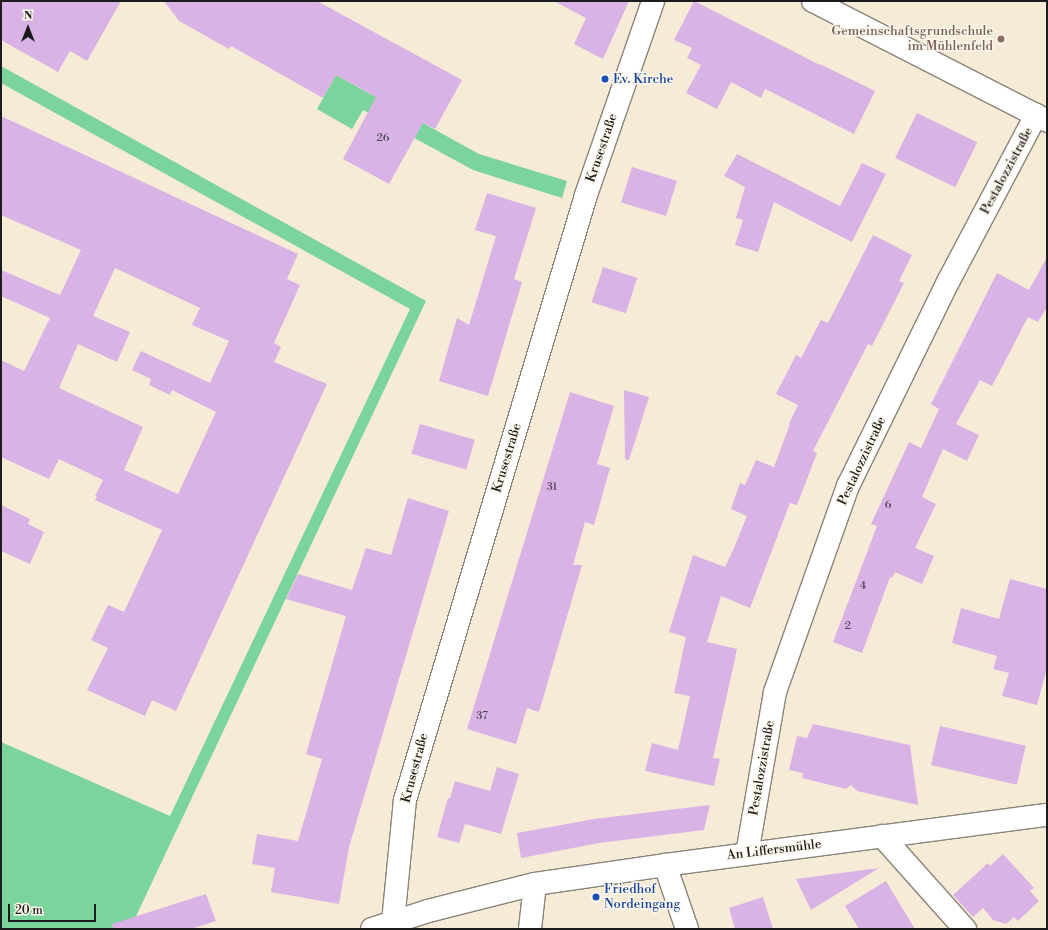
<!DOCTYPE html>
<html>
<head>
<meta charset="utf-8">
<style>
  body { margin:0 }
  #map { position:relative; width:1048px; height:930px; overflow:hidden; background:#f6ebd6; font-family:"Libre Bodoni",serif }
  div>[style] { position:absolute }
  .green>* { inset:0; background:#7ad49b }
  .building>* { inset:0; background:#d9b3e5; transform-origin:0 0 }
  .roads { filter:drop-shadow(1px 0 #898479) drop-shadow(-1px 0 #898479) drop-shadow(0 1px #898479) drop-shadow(0 -1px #898479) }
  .minor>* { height:22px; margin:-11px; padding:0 11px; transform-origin:11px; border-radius:11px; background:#fff }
  .dots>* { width:11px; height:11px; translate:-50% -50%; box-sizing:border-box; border:2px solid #fbf7ec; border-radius:50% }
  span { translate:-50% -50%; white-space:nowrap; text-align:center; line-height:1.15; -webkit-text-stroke:3px #fbf7ec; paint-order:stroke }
  .number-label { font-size:11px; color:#4b424e }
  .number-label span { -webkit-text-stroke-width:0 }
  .education-label { font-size:13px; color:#785e54 }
  .right { translate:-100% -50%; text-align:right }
  .transit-label { font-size:13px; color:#164399 }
  .left { translate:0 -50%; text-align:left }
  .street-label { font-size:13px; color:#1c1c1c }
  .frame { position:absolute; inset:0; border:2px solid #1c1c1c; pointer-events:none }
  .north { position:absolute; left:8px; top:8px; width:40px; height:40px; -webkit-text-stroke:3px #fbf7ec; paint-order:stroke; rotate:0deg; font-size:11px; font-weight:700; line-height:16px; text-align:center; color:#1c1c1c }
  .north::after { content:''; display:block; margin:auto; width:14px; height:18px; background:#1c1c1c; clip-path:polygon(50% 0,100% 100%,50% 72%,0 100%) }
  .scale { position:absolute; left:8px; top:904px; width:88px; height:18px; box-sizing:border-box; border:2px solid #1c1c1c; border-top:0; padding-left:5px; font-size:12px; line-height:14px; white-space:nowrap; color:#1c1c1c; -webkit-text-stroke:3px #fbf7ec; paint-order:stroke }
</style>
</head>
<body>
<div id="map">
  <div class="green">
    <i style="clip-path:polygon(1px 66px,426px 301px,130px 929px,1px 929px,1px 742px,170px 816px,410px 309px,1px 83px)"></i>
    <i style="clip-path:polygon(336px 75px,479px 154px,567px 181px,562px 198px,473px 170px,363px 110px,352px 129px,317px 109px)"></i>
  </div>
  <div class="building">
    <i style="clip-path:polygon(1px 1px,121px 1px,87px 61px,70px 51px,58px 72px,1px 40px)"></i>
    <i style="clip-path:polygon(164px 1px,317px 1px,462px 80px,435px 129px,423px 123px,389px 184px,343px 159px,376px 97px,336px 75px,323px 98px,231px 46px,229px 49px,179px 21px)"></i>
    <i style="clip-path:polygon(554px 1px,629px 1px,603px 59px,574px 44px,586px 18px)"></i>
    <i style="clip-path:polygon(694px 1px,820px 65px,820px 64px,875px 91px,854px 134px,765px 89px,761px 98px,731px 82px,717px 109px,686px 93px,701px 65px,687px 58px,692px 48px,674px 40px)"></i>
    <i style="left:917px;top:113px;width:67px;height:50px;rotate:26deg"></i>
    <i style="clip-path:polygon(evenodd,1px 116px,298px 254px,287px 279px,300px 285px,274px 343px,281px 347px,274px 362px,327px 384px,176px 711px,152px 700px,145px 716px,87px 690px,108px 648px,91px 640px,108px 605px,124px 612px,162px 530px,95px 500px,97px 496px,95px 496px,103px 480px,59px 459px,49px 479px,1px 457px,1px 360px,24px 371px,50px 318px,1px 296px,1px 270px,60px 295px,81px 250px,1px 215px,1px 116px,115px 268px,200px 308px,192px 325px,229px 341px,210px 383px,141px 351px,132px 370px,151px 379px,149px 385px,170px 395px,172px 390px,216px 412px,178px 494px,124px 470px,143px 427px,59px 388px,78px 344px,117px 362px,130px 332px,93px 316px,115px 268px)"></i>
    <i style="clip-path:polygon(737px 154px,840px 206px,862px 163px,886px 174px,852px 242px,774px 202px,758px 252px,735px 245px,743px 220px,736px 218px,745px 187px,724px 176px)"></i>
    <i style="left:632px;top:167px;width:47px;height:37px;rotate:17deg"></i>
    <i style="clip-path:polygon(487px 193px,536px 208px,514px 279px,522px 282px,488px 396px,439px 381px,457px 318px,469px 325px,496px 236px,475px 230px)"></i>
    <i style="clip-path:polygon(873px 235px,912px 255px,899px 281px,904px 283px,872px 346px,868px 344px,813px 451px,817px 453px,797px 505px,790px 503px,750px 608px,721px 596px,707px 642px,737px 649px,713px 758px,720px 759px,714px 786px,645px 771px,652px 743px,678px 750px,690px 696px,674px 693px,686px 637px,669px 632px,693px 555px,725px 567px,734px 548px,747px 516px,731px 509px,740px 483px,745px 485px,756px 460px,774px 467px,790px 424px,789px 424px,798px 405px,776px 394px,796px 355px,801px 358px,821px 320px,828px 323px)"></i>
    <i style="clip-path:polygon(1047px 257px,1047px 307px,1038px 322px,1028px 317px,992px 386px,980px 380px,956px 424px,979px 435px,967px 461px,943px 449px,922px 497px,936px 504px,915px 548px,934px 556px,922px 584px,895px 572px,892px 578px,890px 577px,862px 653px,833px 642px,877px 526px,871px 524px,909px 442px,921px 448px,939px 409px,931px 404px,997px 273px,1029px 290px)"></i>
    <i style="left:603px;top:267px;width:36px;height:37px;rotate:18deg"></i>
    <i style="clip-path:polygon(624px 390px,649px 397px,629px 460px,625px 459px)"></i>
    <i style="clip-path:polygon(570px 392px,614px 406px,597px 464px,610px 468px,594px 525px,585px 522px,573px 565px,582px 565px,539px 712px,527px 708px,516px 744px,467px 729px)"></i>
    <i style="left:420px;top:424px;width:57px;height:31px;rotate:16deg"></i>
    <i style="clip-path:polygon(408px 498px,449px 511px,349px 847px,339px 904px,271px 892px,275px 868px,252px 864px,257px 834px,298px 841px,322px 759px,306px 754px,346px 616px,286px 599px,298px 574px,352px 590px,366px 548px,391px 555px)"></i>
    <i style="clip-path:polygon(1px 505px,30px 519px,28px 524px,44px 532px,30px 564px,1px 551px)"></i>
    <i style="clip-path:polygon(1010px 579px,1047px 589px,1047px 668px,1037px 705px,1002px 696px,1009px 673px,993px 669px,997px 656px,952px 643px,961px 608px,999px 619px)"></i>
    <i style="clip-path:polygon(813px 724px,910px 745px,918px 805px,857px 791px,851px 785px,846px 789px,802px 778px,803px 773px,789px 770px,797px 736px,807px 738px)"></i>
    <i style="left:940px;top:726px;width:88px;height:40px;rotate:13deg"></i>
    <i style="clip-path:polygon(497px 767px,519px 774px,501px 834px,465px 824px,459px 843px,437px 837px,448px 798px,450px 798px,455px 781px,490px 791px)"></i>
    <i style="clip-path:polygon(710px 805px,704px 830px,599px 843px,521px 858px,517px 833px,594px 819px)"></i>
    <i style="clip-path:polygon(1003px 854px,1034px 888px,1030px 891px,1039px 901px,1018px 921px,1014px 917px,1006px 924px,993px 920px,983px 908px,973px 917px,953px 895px,988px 863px,990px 866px)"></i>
    <i style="clip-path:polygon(879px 868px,811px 910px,796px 879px)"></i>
    <i style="clip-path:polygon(886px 881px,901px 906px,915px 929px,859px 929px,845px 906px)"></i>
    <i style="clip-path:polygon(206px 894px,216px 921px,191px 929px,113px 929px,112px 924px)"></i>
    <i style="clip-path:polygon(763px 897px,773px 929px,735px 929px,729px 908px)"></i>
  </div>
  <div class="roads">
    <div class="minor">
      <i style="left:813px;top:1px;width:263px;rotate:27.1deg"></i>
      <i style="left:882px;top:836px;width:125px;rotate:48.3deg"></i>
      <i style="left:747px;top:854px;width:164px;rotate:-80.2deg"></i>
      <i style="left:775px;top:692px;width:219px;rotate:-70.5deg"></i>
      <i style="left:848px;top:486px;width:227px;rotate:-63.9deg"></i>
      <i style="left:948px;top:282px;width:189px;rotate:-62.2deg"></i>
      <i style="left:665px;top:865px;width:68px;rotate:71deg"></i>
      <i style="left:393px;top:922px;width:123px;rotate:-84.4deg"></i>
      <i style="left:405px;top:800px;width:631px;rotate:-73.34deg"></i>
      <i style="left:586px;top:195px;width:205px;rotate:-70.9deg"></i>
      <i style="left:372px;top:929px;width:59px;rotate:-17.8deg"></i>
      <i style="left:428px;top:911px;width:110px;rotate:-14.2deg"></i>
      <i style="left:535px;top:884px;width:131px;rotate:-8.3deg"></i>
      <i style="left:665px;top:865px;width:385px;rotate:-7.5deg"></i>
      <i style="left:530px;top:929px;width:45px;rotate:-83.7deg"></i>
    </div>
  </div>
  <div class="dots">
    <i style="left:1001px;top:39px;background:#8d6e63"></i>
    <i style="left:605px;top:79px;background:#1a4fb4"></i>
    <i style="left:596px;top:897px;background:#1a4fb4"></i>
  </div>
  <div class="number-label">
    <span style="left:383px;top:138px">26</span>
    <span style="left:552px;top:487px">31</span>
    <span style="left:888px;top:505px">6</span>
    <span style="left:863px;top:586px">4</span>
    <span style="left:848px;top:626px">2</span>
    <span style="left:482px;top:716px">37</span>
  </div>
  <div class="education-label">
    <span class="right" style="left:993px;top:39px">Gemeinschaftsgrundschule<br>im Mühlenfeld</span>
  </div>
  <div class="transit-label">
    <span class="left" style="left:613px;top:79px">Ev. Kirche</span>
    <span class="left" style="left:604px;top:897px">Friedhof<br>Nordeingang</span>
  </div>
  <div class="street-label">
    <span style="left:602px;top:148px;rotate:-71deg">Krusestraße</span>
    <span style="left:1007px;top:171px;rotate:-62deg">Pestalozzistraße</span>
    <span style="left:507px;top:458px;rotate:-73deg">Krusestraße</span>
    <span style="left:862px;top:461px;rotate:-65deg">Pestalozzistraße</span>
    <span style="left:415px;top:768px;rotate:-75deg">Krusestraße</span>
    <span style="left:762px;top:768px;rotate:-80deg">Pestalozzistraße</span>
    <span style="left:774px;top:850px;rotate:-7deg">An Liffersmühle</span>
  </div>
  <div class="frame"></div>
  <div class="north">N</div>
  <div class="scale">20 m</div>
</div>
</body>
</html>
